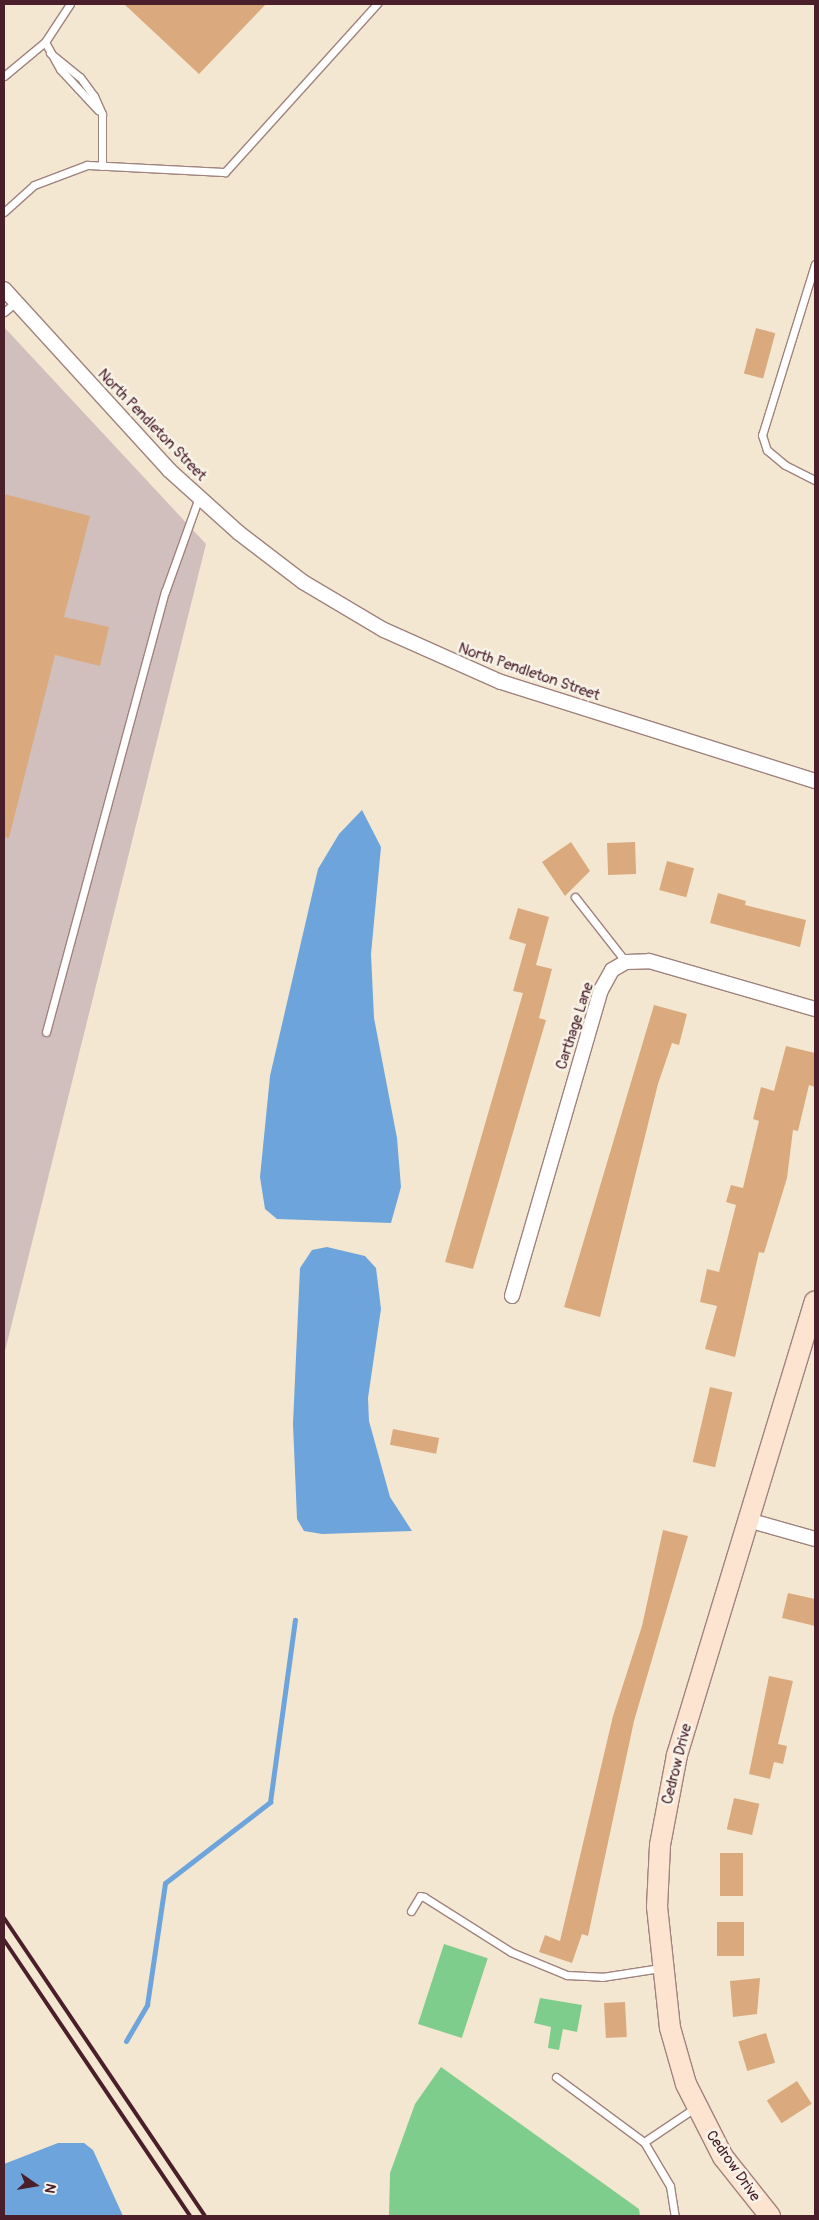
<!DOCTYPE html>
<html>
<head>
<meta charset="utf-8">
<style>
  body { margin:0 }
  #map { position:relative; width:819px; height:2220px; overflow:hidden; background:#f4e7d1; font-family:Pangolin,sans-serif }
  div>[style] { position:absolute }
  .industrial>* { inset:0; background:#d1bfbe }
  .green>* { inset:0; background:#7fcd8c; transform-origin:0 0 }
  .water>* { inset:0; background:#6da4db }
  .stream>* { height:5px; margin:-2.5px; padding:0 2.5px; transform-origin:2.5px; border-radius:2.5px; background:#6da4db }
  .building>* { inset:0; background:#daaa7e; transform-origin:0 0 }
  .roads { filter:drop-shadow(1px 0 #9f837e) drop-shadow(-1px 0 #9f837e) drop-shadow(0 1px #9f837e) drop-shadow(0 -1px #9f837e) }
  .lane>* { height:7px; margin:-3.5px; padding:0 3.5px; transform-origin:3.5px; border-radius:3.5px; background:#fff }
  .street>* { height:14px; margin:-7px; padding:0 7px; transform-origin:7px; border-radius:7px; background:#fff }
  .secondary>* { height:20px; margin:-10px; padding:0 10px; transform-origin:10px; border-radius:10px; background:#fde4d1 }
  .rail>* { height:4px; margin:-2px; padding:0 2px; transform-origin:2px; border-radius:2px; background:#4a1f2b }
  span { translate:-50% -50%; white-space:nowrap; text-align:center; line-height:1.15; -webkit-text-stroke:5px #f7f3e8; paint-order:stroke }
  .street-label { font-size:15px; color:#4a1f2b }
  .frame { position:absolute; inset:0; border:5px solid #4a1f2b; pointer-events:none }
  .north { position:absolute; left:10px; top:2160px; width:50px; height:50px; -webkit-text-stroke:4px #f7f3e8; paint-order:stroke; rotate:103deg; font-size:14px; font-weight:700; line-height:20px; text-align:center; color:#4a1f2b }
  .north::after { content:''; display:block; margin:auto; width:18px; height:22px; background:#4a1f2b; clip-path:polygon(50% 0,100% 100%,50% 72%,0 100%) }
</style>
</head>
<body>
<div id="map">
  <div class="industrial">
    <i style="clip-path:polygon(4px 327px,206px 544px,4px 1355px)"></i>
  </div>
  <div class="green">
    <i style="left:444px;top:1944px;width:46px;height:84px;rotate:18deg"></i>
    <i style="clip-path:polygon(540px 1998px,582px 2005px,577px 2032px,563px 2029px,559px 2050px,548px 2048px,551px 2027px,534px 2023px)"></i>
    <i style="clip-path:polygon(441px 2067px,639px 2209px,640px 2216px,389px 2216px,390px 2173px,415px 2104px)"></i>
  </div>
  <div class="water">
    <i style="clip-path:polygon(362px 810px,381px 847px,371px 954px,374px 1018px,397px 1138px,401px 1187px,391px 1223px,277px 1219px,265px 1209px,260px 1177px,270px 1076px,318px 869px,339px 834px)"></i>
    <i style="clip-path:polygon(327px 1247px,365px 1256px,376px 1268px,381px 1309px,368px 1398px,369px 1421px,390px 1497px,412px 1531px,322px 1534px,304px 1531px,297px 1519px,293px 1424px,300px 1268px,312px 1250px)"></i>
    <i style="clip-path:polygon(58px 2143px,84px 2143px,93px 2150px,123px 2216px,4px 2216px,4px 2164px)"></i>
  </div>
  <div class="stream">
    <i style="left:126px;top:2041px;width:42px;rotate:-59.7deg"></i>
    <i style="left:147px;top:2005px;width:123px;rotate:-81.6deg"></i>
    <i style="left:165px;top:1883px;width:133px;rotate:-37.6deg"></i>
    <i style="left:270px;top:1802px;width:184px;rotate:-82.2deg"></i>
  </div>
  <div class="building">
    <i style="clip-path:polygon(124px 4px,266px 4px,199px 74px)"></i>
    <i style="left:756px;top:328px;width:20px;height:47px;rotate:15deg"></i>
    <i style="clip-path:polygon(4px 494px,90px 516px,64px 617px,109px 627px,100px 666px,55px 655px,9px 838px,4px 837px)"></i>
    <i style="clip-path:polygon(571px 842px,590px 871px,565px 896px,542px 862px)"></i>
    <i style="left:635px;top:842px;width:32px;height:28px;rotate:88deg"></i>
    <i style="left:667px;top:861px;width:28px;height:30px;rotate:15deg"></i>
    <i style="clip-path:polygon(718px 893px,746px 901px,745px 905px,806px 920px,800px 947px,710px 923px)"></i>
    <i style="clip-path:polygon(518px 908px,549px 917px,536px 965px,552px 969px,539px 1018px,546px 1020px,473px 1269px,445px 1262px,523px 993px,513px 991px,526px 944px,509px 939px)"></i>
    <i style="clip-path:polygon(654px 1005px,687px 1014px,679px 1045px,672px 1043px,658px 1084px,600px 1317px,564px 1307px)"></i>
    <i style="clip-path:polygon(786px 1046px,815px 1053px,815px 1087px,809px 1085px,798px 1131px,793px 1130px,787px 1178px,764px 1253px,759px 1252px,735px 1357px,705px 1349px,717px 1306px,700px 1302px,707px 1269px,719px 1272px,736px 1205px,726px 1202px,731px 1185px,743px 1188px,759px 1121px,753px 1119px,761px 1087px,774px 1091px)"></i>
    <i style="left:710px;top:1387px;width:23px;height:77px;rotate:13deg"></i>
    <i style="left:393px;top:1429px;width:47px;height:16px;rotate:11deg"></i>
    <i style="clip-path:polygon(663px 1530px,688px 1536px,634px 1721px,588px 1936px,582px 1934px,572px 1963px,539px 1952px,545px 1935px,560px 1941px,613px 1716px,642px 1626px)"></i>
    <i style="clip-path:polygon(788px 1593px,815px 1599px,815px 1626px,782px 1618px)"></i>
    <i style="clip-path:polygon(769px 1676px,793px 1681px,778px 1744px,787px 1746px,783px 1764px,774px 1762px,770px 1779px,749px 1774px)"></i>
    <i style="left:734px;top:1798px;width:26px;height:32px;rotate:13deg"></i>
    <i style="left:720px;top:1853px;width:23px;height:43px"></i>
    <i style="left:744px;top:1922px;width:34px;height:27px;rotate:90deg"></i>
    <i style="clip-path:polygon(760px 1978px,757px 2014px,733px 2017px,730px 1981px)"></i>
    <i style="left:625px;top:2002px;width:35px;height:21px;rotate:87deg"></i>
    <i style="left:766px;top:2033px;width:31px;height:29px;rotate:73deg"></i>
    <i style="left:797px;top:2081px;width:27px;height:36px;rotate:57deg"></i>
  </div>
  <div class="roads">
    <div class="lane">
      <i style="left:45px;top:42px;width:31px;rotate:61deg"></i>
      <i style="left:60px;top:69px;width:56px;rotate:47.2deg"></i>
      <i style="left:50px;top:53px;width:38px;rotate:39deg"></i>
      <i style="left:80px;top:77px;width:24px;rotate:54deg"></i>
      <i style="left:94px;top:96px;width:20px;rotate:66deg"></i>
      <i style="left:102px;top:114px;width:52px;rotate:90deg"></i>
      <i style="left:4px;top:76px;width:53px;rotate:-39.7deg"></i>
      <i style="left:45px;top:42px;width:45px;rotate:-56.7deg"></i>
      <i style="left:4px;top:212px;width:40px;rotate:-42deg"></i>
      <i style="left:34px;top:185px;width:57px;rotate:-20.7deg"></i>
      <i style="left:87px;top:165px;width:138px;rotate:2.9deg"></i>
      <i style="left:225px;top:172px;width:227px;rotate:-47.9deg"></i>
      <i style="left:815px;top:264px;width:179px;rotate:107.2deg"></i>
      <i style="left:762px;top:435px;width:16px;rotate:72deg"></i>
      <i style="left:767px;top:450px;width:23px;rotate:40deg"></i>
      <i style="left:785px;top:465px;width:34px;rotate:27deg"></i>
      <i style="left:4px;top:312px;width:16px;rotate:-40deg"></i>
      <i style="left:575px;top:897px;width:83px;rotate:51.9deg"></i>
      <i style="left:46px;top:1032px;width:456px;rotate:-74.9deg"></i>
      <i style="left:165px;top:592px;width:101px;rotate:-70.3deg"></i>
      <i style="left:411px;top:1911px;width:17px;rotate:-59deg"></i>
      <i style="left:420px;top:1896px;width:4px;rotate:14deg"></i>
      <i style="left:424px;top:1897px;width:103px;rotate:32.3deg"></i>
      <i style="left:511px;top:1952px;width:61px;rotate:22.3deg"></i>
      <i style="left:567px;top:1975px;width:35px;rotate:3deg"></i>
      <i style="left:602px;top:1977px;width:59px;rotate:-8.8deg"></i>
      <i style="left:556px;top:2077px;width:109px;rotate:36.5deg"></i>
      <i style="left:644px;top:2142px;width:63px;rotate:-33.9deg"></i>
      <i style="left:644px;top:2142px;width:51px;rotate:59.4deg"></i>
      <i style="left:670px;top:2186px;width:30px;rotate:81deg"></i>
    </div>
    <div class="street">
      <i style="left:4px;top:289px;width:245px;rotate:47.6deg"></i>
      <i style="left:169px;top:470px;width:94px;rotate:42deg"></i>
      <i style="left:239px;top:533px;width:81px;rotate:37.4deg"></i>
      <i style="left:303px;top:582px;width:94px;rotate:30.7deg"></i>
      <i style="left:384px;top:630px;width:128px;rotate:24deg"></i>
      <i style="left:501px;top:682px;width:329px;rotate:17.5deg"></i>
      <i style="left:512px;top:1296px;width:319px;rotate:-73.8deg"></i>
      <i style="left:601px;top:990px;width:23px;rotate:-61deg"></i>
      <i style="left:612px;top:970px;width:16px;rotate:-30deg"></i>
      <i style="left:626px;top:962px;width:23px;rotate:-2deg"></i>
      <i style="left:649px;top:961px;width:173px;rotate:16.1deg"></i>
      <i style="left:751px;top:1521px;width:66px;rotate:15.7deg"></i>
    </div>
    <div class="secondary">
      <i style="left:770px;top:2216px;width:75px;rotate:-128.5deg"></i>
      <i style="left:723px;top:2157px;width:82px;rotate:-116.9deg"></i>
      <i style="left:686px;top:2084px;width:58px;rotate:-105.9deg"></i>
      <i style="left:670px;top:2028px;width:122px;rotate:-96.1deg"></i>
      <i style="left:657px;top:1907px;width:62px;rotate:-87.2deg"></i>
      <i style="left:660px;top:1845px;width:92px;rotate:-79.3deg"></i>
      <i style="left:677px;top:1755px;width:474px;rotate:-73.1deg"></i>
    </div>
  </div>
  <div class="rail">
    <i style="left:4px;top:1918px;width:359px;rotate:56deg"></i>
    <i style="left:4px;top:1940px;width:333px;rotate:56deg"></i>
  </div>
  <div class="street-label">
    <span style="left:152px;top:425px;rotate:46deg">North Pendleton Street</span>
    <span style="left:529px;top:672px;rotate:19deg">North Pendleton Street</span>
    <span style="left:575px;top:1026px;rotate:-72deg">Carthage Lane</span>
    <span style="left:677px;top:1764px;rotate:-76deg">Cedrow Drive</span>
    <span style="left:733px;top:2166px;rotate:55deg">Cedrow Drive</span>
  </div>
  <div class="frame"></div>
  <div class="north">N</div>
</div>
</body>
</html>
